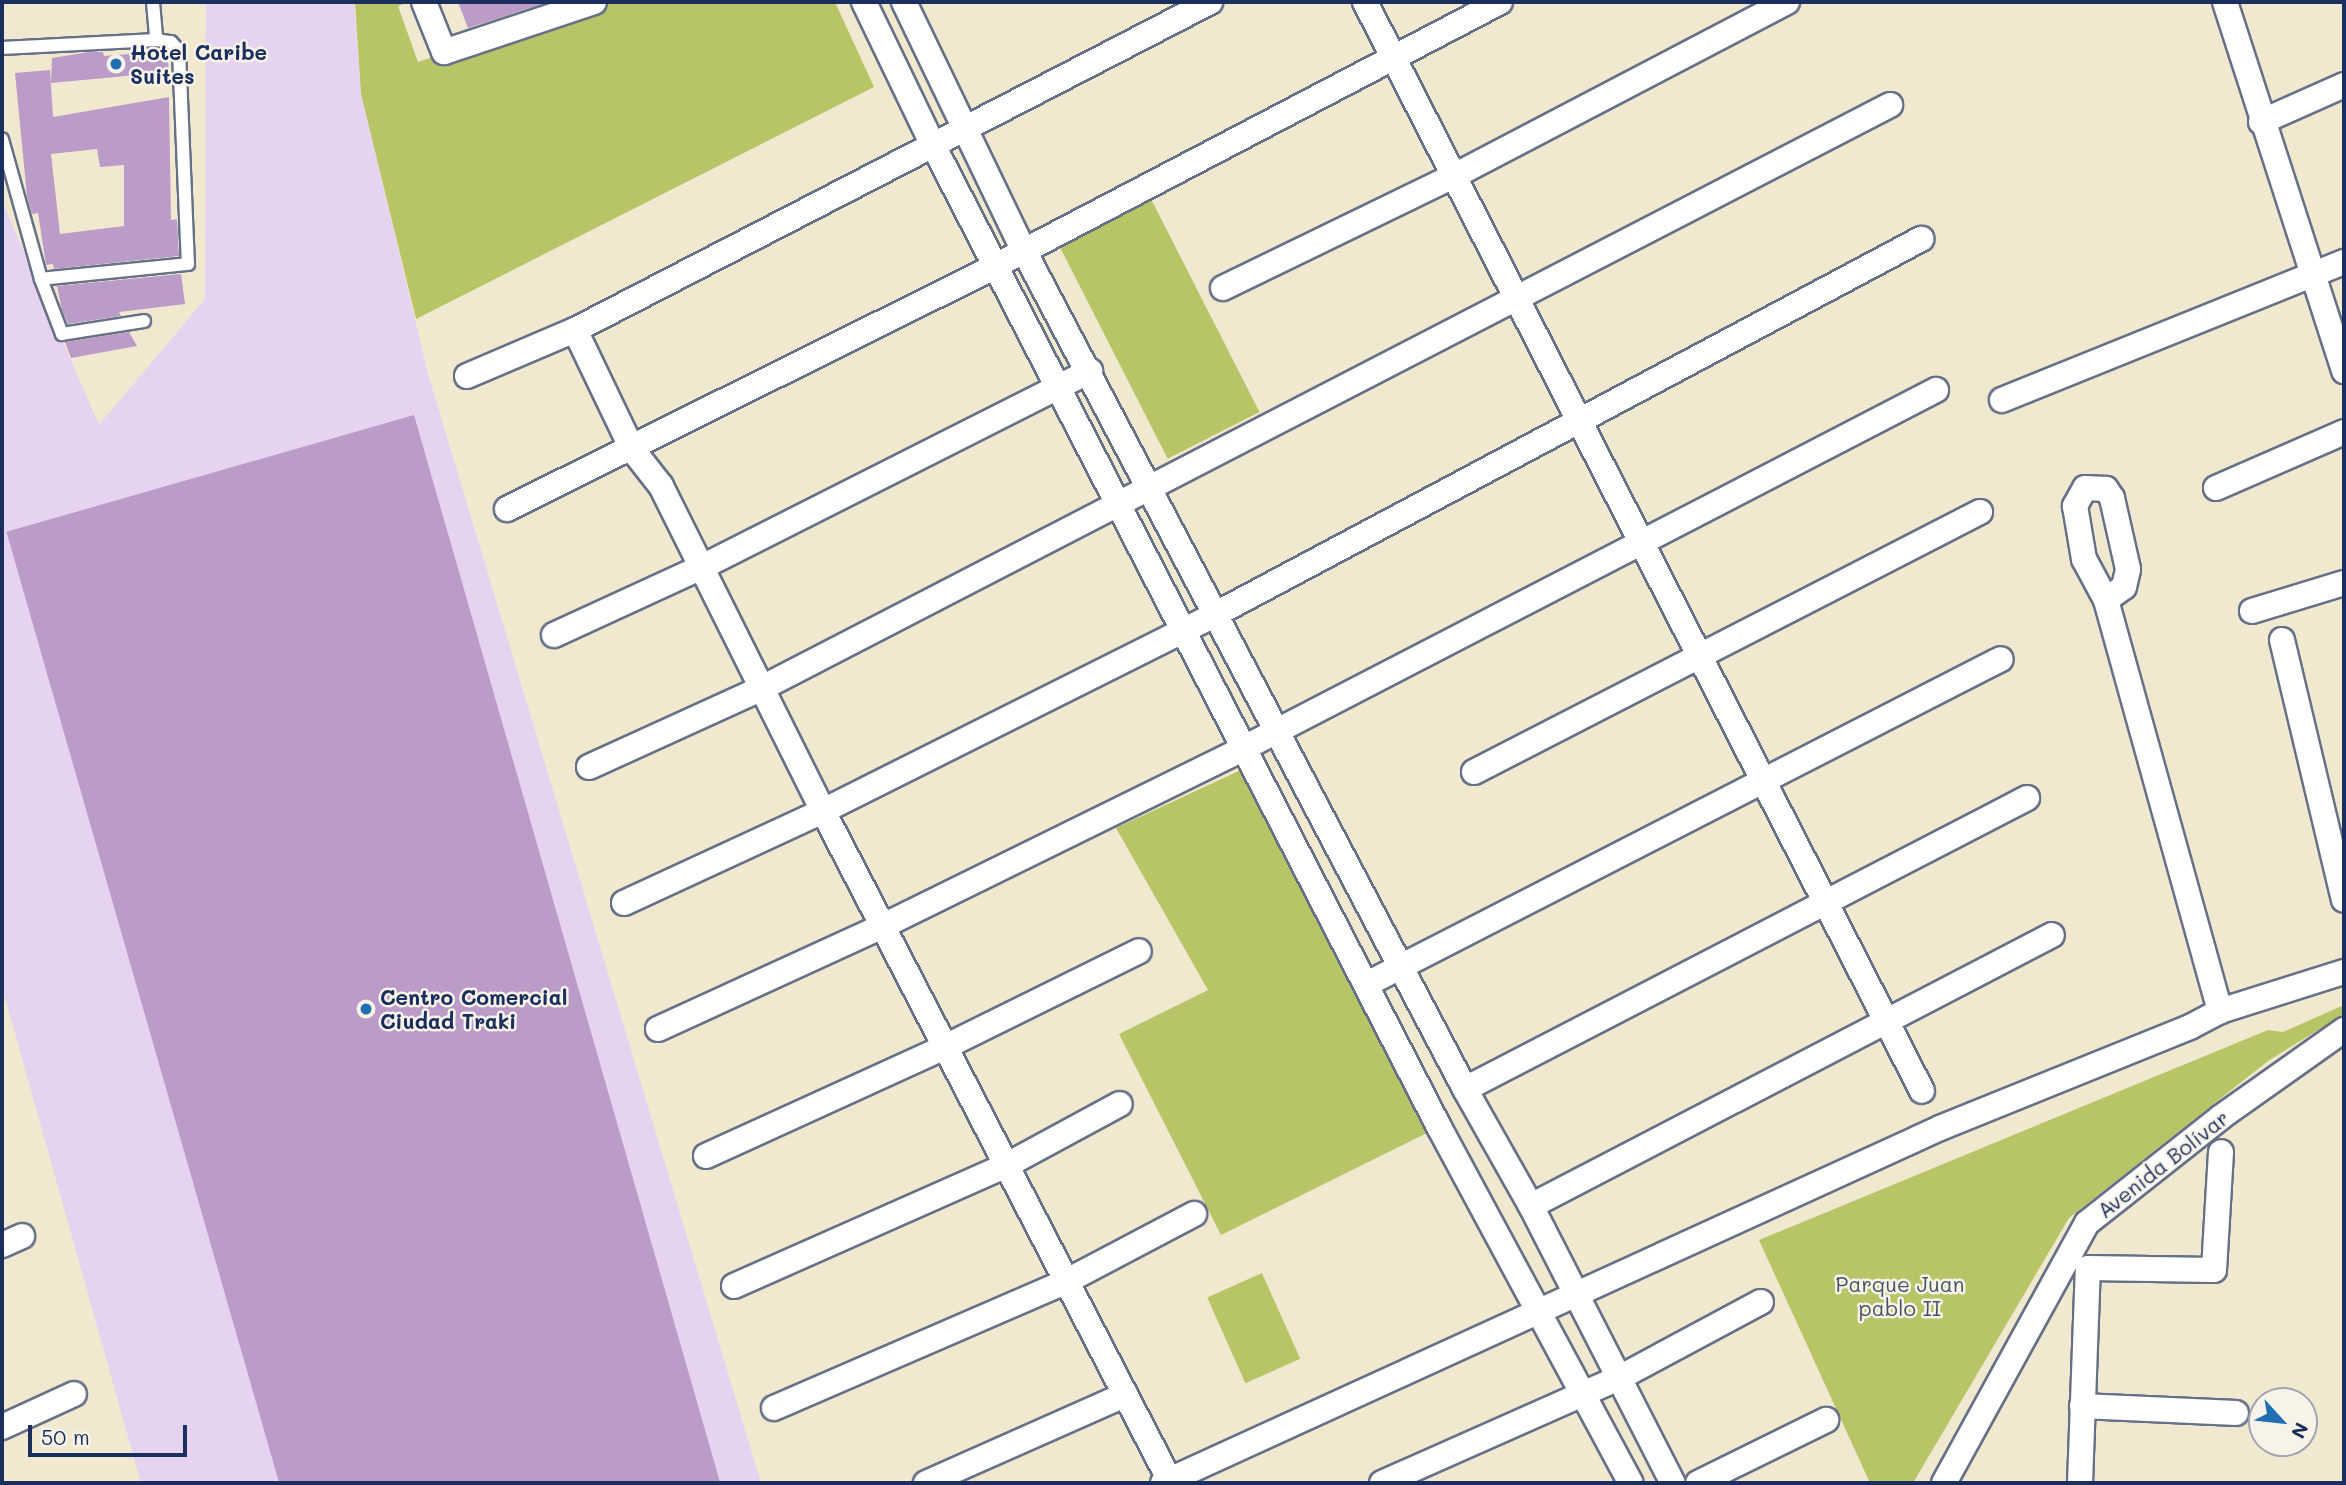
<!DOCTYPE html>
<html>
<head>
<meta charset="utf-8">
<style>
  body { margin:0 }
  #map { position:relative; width:2346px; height:1485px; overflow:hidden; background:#f1e8d0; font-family:Mali,sans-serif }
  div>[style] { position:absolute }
  .built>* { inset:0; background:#e5d3f0 }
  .green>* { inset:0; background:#b7c567; transform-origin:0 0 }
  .building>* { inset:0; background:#bb9bc8; transform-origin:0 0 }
  .roads { filter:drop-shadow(2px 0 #667086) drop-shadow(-2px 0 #667086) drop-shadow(0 2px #667086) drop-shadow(0 -2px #667086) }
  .service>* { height:12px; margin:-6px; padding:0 6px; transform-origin:6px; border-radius:6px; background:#fff }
  .minor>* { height:24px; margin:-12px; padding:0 12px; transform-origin:12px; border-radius:12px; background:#fff }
  .dots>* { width:19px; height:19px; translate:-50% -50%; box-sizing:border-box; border:4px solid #f7f3e8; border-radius:50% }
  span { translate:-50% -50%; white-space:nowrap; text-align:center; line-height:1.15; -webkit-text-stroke:5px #f7f3e8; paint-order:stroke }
  .poi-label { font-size:21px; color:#1b2f5e; font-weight:700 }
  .left { translate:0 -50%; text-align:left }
  .street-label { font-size:21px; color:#1b2f5e }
  .park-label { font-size:21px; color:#425460 }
  .frame { position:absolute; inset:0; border:4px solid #1b2f5e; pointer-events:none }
  .north { position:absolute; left:2248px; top:1387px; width:70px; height:70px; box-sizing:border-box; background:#f7f3e8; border:2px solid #9fa5b1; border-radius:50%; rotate:117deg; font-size:19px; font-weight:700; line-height:28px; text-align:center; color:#1b2f5e }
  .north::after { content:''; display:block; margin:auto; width:24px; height:32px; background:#1f6fb2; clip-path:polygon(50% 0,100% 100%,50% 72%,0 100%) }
  .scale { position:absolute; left:28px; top:1425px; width:159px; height:32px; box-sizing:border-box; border:4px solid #1b2f5e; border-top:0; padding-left:9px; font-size:21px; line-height:24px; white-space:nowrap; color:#1b2f5e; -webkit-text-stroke:5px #f7f3e8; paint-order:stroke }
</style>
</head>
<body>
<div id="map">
  <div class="built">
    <i style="clip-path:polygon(206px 2px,354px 2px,361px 94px,428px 374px,761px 1483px,141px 1483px,2px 987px,2px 201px,99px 425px,205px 299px)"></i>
  </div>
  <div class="green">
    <i style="clip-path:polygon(355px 2px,409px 2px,398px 6px,418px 62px,433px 57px,436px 65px,598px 2px,835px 2px,874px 87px,416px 319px,361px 94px)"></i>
    <i style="left:1151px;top:199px;width:239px;height:103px;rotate:63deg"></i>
    <i style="clip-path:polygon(1243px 769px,1439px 1127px,1221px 1235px,1119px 1034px,1208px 990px,1116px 828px)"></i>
    <i style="clip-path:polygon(2344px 1005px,2344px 1014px,2268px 1061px,2069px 1218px,1913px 1483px,1870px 1483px,1759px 1240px,2268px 1030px,2283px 1032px)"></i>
    <i style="left:1262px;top:1273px;width:94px;height:60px;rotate:66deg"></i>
  </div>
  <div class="building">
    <i style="clip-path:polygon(458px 2px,541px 2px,542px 4px,468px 28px)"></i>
    <i style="clip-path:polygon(167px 51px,169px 72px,51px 83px,52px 58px,89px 52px,103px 52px,104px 56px)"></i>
    <i style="clip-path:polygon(evenodd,50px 70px,53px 117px,169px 97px,171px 220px,177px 219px,179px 256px,54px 269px,53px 264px,46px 265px,38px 213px,32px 214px,27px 196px,15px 73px,50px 70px,97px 149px,100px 167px,124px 165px,124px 226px,60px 234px,51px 154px,97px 149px)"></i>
    <i style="clip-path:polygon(181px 274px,185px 304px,119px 312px,121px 316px,68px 324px,62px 310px,57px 286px)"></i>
    <i style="clip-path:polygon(129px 332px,137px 346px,71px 358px,65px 342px)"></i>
    <i style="left:414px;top:415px;width:1111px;height:424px;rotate:74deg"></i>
  </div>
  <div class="roads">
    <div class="service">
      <i style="left:153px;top:2px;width:38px;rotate:85deg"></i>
      <i style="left:2px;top:48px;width:154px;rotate:-3deg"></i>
      <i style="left:156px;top:40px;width:15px;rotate:8deg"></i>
      <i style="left:171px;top:42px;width:12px;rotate:48deg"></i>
      <i style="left:179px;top:51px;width:213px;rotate:87.6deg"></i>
      <i style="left:188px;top:264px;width:148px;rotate:174.2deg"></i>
      <i style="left:41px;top:279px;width:145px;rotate:-105.6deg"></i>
      <i style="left:41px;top:279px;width:59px;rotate:69.1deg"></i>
      <i style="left:62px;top:334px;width:83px;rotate:-9deg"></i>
    </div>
    <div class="minor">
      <i style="left:424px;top:2px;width:54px;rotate:68.2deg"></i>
      <i style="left:444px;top:52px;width:158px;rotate:-18.4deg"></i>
      <i style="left:864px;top:2px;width:157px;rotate:64.3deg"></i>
      <i style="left:932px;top:143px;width:1107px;rotate:62.74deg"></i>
      <i style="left:1439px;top:1127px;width:404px;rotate:61.7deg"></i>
      <i style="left:904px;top:2px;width:274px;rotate:64.3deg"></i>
      <i style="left:1023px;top:249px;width:949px;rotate:62.25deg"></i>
      <i style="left:1465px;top:1089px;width:134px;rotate:60.6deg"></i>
      <i style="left:1531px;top:1206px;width:311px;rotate:62.9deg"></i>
      <i style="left:1365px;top:2px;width:1223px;rotate:62.91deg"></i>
      <i style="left:2225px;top:2px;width:388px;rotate:72.1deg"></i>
      <i style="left:2261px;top:122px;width:91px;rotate:-24deg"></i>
      <i style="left:1223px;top:288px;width:254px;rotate:-25.9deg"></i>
      <i style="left:1452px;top:177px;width:378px;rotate:-27.6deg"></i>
      <i style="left:575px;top:330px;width:132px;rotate:64.4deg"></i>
      <i style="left:632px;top:449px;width:47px;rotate:51.9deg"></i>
      <i style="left:661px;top:486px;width:363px;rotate:63.5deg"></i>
      <i style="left:823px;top:811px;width:757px;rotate:62.62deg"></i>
      <i style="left:467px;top:376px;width:117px;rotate:-23.1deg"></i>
      <i style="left:575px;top:330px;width:715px;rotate:-27.32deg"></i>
      <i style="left:2002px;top:400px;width:369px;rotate:-22deg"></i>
      <i style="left:2216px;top:488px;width:140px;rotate:-23.6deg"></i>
      <i style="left:507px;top:509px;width:526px;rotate:-26.42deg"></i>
      <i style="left:978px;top:275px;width:589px;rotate:-27.61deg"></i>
      <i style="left:2106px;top:600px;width:22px;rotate:-36deg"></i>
      <i style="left:2124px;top:587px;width:18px;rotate:-77deg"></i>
      <i style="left:2128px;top:569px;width:73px;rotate:-102.7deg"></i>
      <i style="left:2112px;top:498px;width:11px;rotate:-124deg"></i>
      <i style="left:2106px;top:489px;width:21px;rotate:-177deg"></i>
      <i style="left:2085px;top:488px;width:21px;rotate:119deg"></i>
      <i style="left:2075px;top:506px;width:54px;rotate:80.4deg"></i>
      <i style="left:2084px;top:559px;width:47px;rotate:61.8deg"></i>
      <i style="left:2106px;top:600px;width:427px;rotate:74.5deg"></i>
      <i style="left:2252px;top:611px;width:96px;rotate:-16.9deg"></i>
      <i style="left:554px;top:635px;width:163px;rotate:-24.7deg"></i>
      <i style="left:702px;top:567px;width:435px;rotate:-26.8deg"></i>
      <i style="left:2282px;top:640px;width:267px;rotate:76.6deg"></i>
      <i style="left:589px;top:767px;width:190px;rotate:-24.5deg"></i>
      <i style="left:762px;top:688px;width:1270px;rotate:-27.33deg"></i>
      <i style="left:1474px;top:772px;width:569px;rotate:-27.2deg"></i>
      <i style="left:624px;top:903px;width:219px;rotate:-24.8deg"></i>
      <i style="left:823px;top:811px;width:440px;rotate:-26.6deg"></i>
      <i style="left:1216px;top:614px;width:799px;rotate:-28.01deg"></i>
      <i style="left:1367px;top:984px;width:712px;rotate:-27.14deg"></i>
      <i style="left:658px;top:1029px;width:247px;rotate:-24.6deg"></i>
      <i style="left:883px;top:926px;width:405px;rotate:-26.2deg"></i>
      <i style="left:1246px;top:747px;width:777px;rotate:-27.36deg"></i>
      <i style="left:1465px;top:1089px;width:633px;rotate:-27.37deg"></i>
      <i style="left:706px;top:1156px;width:263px;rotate:-24.5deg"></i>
      <i style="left:945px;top:1047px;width:216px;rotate:-26.3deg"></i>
      <i style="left:1531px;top:1206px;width:587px;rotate:-27.48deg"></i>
      <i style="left:2px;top:1245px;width:22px;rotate:-24deg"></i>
      <i style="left:734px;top:1286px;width:299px;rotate:-23.9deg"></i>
      <i style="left:1007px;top:1165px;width:128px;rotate:-28.4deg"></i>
      <i style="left:2082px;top:1406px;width:154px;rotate:2.6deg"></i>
      <i style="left:774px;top:1408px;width:317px;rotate:-23.4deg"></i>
      <i style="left:1065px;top:1282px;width:146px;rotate:-27.8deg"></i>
      <i style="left:2px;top:1427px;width:79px;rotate:-24.6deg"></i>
      <i style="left:926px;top:1483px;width:218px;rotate:-23.9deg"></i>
      <i style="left:1163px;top:1483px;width:854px;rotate:-24.55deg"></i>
      <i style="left:1940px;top:1128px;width:270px;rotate:-22deg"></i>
      <i style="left:2190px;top:1027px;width:34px;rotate:-28deg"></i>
      <i style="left:2220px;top:1011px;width:130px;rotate:-17.5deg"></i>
      <i style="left:1382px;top:1483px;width:259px;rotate:-23.9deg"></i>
      <i style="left:1619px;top:1378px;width:161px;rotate:-28.2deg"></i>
      <i style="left:1698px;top:1483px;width:143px;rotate:-26.2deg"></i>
      <i style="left:1944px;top:1483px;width:297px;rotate:-61.2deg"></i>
      <i style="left:2087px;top:1223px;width:171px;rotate:-38.3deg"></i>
      <i style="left:2221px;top:1117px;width:151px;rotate:-35.3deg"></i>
      <i style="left:2080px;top:1483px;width:215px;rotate:-87.9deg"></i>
      <i style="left:2088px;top:1268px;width:126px;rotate:0.9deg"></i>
      <i style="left:2214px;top:1270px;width:118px;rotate:-86.6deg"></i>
    </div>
  </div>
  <div class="dots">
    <i style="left:116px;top:64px;background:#1f6fb2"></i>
    <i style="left:366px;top:1009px;background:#1f6fb2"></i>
  </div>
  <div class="poi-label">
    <span class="left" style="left:130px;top:64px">Hotel Caribe<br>Suites</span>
    <span class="left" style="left:380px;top:1009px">Centro Comercial<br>Ciudad Traki</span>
  </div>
  <div class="street-label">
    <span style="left:2163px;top:1164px;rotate:-38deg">Avenida Bolívar</span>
  </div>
  <div class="park-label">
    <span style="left:1900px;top:1296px">Parque Juan<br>pablo II</span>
  </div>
  <div class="frame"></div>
  <div class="north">N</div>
  <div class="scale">50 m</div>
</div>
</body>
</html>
